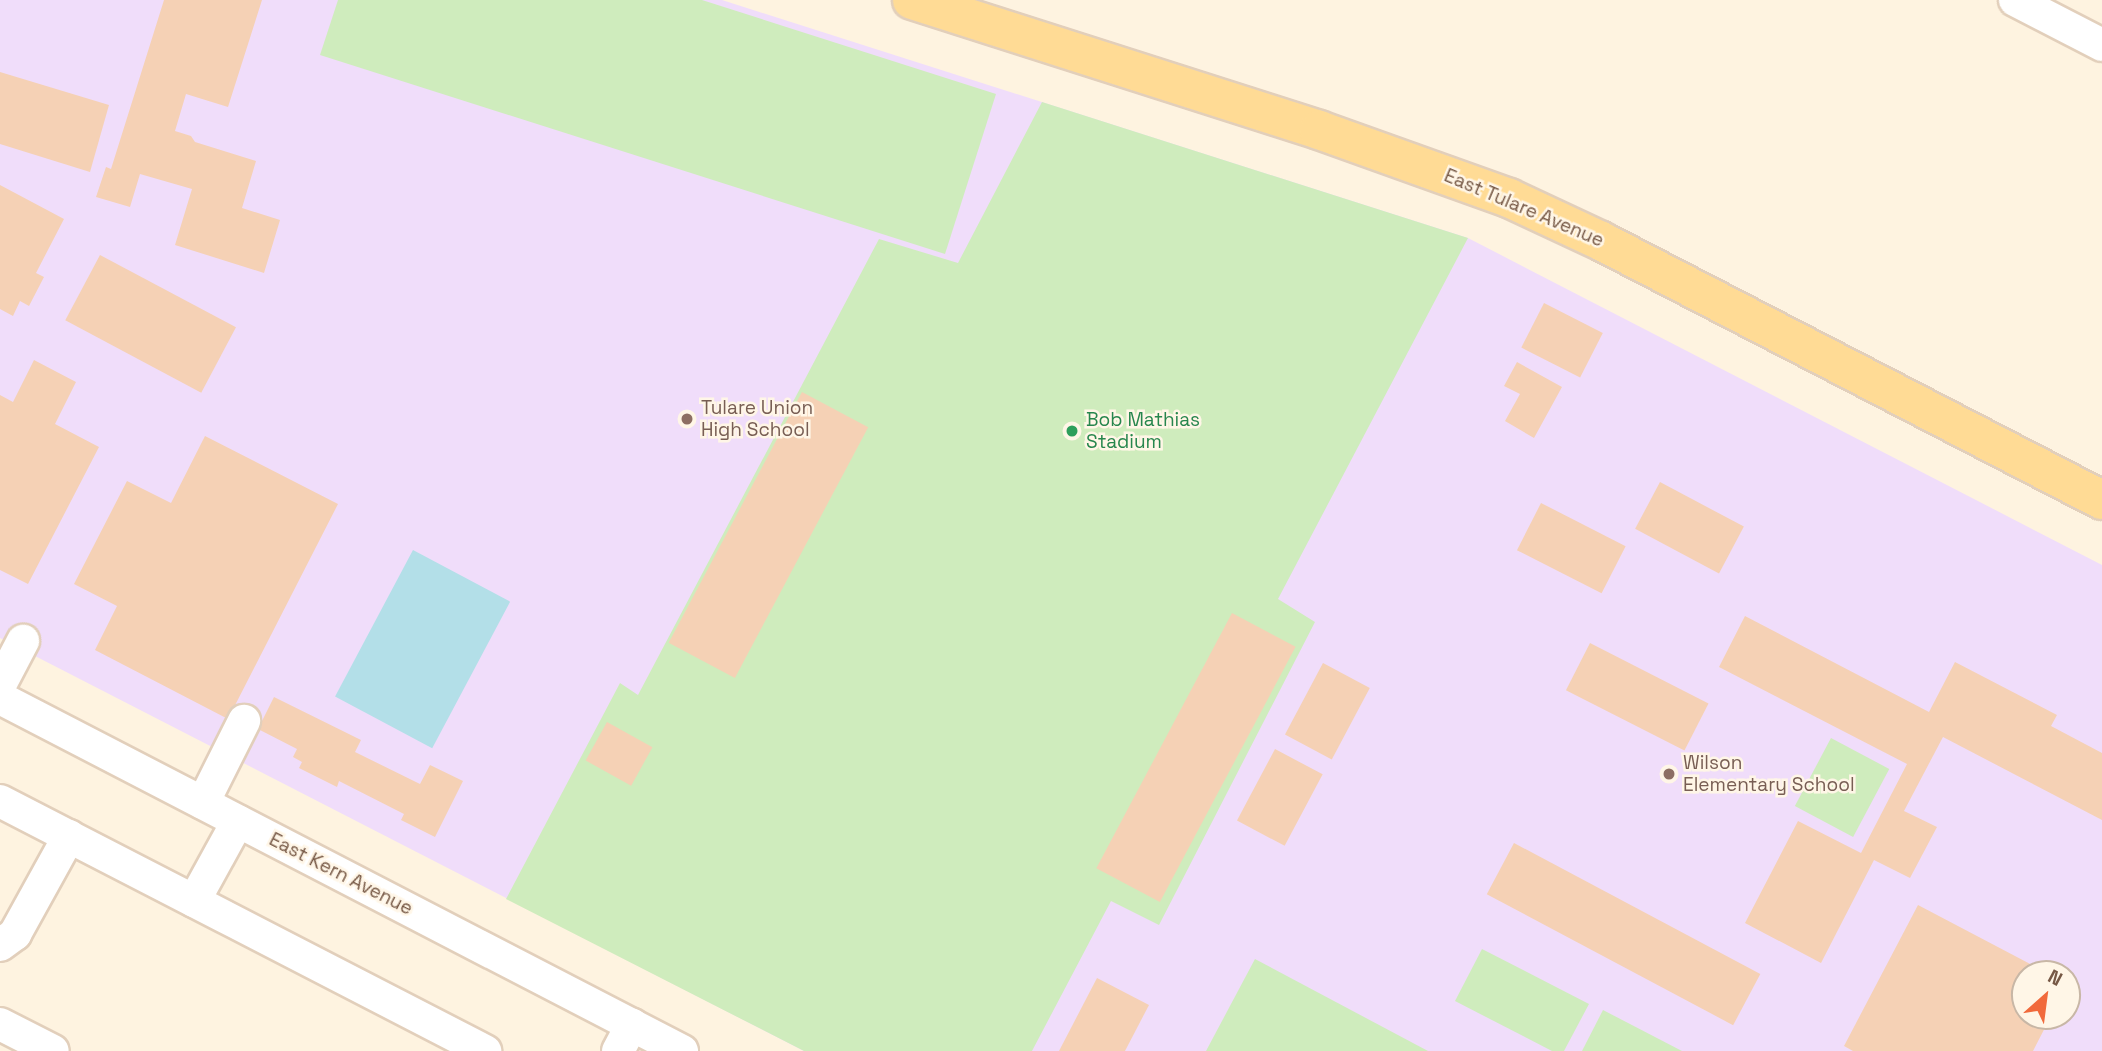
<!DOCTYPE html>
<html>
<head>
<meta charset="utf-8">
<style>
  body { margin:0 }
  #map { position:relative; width:2102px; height:1051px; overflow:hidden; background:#fef3e0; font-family:"Space Grotesk",sans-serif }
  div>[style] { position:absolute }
  .education>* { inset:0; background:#f0ddfa }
  .green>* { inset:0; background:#cfecbd; transform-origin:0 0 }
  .water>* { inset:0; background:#b3dfe8; transform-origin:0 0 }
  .building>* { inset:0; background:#f5d1b5; transform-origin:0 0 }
  .roads { filter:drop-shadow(2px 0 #e2cfbb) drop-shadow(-2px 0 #e2cfbb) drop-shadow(0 2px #e2cfbb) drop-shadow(0 -2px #e2cfbb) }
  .minor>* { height:32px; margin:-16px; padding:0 16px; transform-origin:16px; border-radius:16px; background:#fff }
  .major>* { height:38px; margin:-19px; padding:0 19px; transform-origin:19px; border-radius:19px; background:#ffdb95 }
  .dots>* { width:19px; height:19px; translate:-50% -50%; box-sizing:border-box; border:4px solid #fff6e7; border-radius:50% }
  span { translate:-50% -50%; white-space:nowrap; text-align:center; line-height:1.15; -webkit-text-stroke:5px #fff6e7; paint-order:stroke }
  .street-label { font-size:19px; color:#765845 }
  .education-label { font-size:19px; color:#785e54 }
  .left { translate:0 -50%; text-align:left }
  .leisure-label { font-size:19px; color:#27864d }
  .north { position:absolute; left:2011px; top:960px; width:70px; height:70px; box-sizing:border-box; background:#fff6e7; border:2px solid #c8b7a6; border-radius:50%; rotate:28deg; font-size:19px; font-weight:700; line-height:28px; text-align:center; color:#765845 }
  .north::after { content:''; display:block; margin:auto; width:24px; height:32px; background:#f16a3c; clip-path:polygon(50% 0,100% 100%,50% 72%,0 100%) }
</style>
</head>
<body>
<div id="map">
  <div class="education">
    <i style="clip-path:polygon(evenodd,0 0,722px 0,1468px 238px,2102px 565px,2102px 1051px,804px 1051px,0 638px,0 0,2025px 974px,2067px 974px,2067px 1016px,2025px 1016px,2025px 974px)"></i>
  </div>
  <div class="green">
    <i style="clip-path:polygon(338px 0,702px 0,996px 94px,945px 254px,320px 55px)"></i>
    <i style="clip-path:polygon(1042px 102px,1468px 238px,1278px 599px,1315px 622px,1159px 925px,1111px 901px,1032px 1051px,804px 1051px,506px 899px,620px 683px,638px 695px,879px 239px,958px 263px)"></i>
    <i style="left:1831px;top:738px;width:66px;height:77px;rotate:28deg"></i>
    <i style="clip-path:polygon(1482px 949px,1589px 1004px,1564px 1051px,1552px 1051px,1455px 1001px)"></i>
    <i style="clip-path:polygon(1255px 959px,1428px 1051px,1206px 1051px)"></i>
    <i style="clip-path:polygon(1603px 1010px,1682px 1051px,1582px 1051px)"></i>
  </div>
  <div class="water">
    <i style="left:413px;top:550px;width:110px;height:166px;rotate:28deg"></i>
  </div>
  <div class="building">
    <i style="clip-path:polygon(164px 0,262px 0,228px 107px,186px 94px,175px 131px,191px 136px,195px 142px,256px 161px,242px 208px,280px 220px,264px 273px,175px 245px,192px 189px,140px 174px,130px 207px,96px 197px,106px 167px,111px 169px)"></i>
    <i style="clip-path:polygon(0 72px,109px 105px,90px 172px,0 144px)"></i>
    <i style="clip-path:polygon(0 185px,64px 219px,36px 273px,44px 277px,29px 306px,20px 301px,13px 316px,0 309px)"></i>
    <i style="left:100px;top:255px;width:154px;height:74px;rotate:28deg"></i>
    <i style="left:1544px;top:303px;width:66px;height:50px;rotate:27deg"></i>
    <i style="clip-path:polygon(34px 360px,76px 382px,55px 424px,99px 447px,28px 584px,0 570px,0 395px,13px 402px)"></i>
    <i style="clip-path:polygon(1517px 362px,1562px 387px,1534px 438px,1505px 421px,1520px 394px,1504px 386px)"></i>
    <i style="left:802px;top:392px;width:75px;height:284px;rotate:28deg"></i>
    <i style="clip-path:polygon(205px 436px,338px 504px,228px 719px,95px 650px,117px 606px,74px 584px,127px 481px,171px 503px)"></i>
    <i style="left:1660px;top:482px;width:95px;height:53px;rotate:28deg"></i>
    <i style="left:1541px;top:503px;width:95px;height:53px;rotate:27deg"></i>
    <i style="left:1232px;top:613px;width:72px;height:289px;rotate:28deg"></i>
    <i style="clip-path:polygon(1745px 616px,1929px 712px,1955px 662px,2057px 715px,2051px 726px,2102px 753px,2102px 820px,1943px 737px,1904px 811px,1937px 827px,1910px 878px,1874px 860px,1821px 963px,1745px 923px,1798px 821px,1861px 853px,1907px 764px,1719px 667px)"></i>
    <i style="left:1590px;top:643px;width:133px;height:53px;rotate:27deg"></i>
    <i style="left:1323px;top:663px;width:53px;height:81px;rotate:28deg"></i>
    <i style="clip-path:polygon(274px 697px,361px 740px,355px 752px,420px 784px,430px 765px,463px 781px,435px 837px,401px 820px,404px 814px,339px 781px,337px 787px,299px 768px,302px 762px,293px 757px,297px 749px,258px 729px)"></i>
    <i style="left:607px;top:722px;width:52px;height:44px;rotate:29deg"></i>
    <i style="left:1275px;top:749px;width:54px;height:81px;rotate:28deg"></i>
    <i style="left:1514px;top:843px;width:279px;height:58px;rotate:28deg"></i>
    <i style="clip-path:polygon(1918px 905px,2049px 974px,2025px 974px,2025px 1016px,2051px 1016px,2033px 1051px,1853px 1051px,1844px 1046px)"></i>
    <i style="clip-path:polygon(1097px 978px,1149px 1005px,1125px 1051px,1059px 1051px)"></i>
  </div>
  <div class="roads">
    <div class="minor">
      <i style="left:2015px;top:0;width:98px;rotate:27.3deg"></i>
      <i style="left:0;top:685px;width:50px;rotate:-62.4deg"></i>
      <i style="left:0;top:698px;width:768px;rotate:27.37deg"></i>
      <i style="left:0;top:801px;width:546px;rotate:27.27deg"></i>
      <i style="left:203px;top:803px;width:92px;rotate:-63.4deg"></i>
      <i style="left:194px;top:901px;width:91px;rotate:-61.2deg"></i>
      <i style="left:0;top:945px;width:19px;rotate:-36deg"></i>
      <i style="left:15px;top:934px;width:112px;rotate:-61.1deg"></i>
      <i style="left:0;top:1024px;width:59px;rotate:27deg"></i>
      <i style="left:618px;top:1051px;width:30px;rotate:-62deg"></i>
    </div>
    <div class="major">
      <i style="left:912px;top:0;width:427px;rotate:17.7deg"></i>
      <i style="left:1319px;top:130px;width:202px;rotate:19.7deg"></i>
      <i style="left:1509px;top:198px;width:102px;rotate:25.1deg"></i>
      <i style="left:1601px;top:241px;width:564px;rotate:27.34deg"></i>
    </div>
  </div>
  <div class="dots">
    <i style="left:687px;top:419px;background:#8d6e63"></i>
    <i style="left:1072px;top:431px;background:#2e9e5b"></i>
    <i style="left:1669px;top:774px;background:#8d6e63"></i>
  </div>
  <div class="street-label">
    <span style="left:1524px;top:208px;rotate:23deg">East Tulare Avenue</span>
    <span style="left:341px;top:874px;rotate:27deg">East Kern Avenue</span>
  </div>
  <div class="education-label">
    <span class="left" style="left:701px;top:419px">Tulare Union<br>High School</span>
    <span class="left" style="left:1683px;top:774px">Wilson<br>Elementary School</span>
  </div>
  <div class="leisure-label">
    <span class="left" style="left:1086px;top:431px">Bob Mathias<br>Stadium</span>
  </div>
  <div class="north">N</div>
</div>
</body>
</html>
